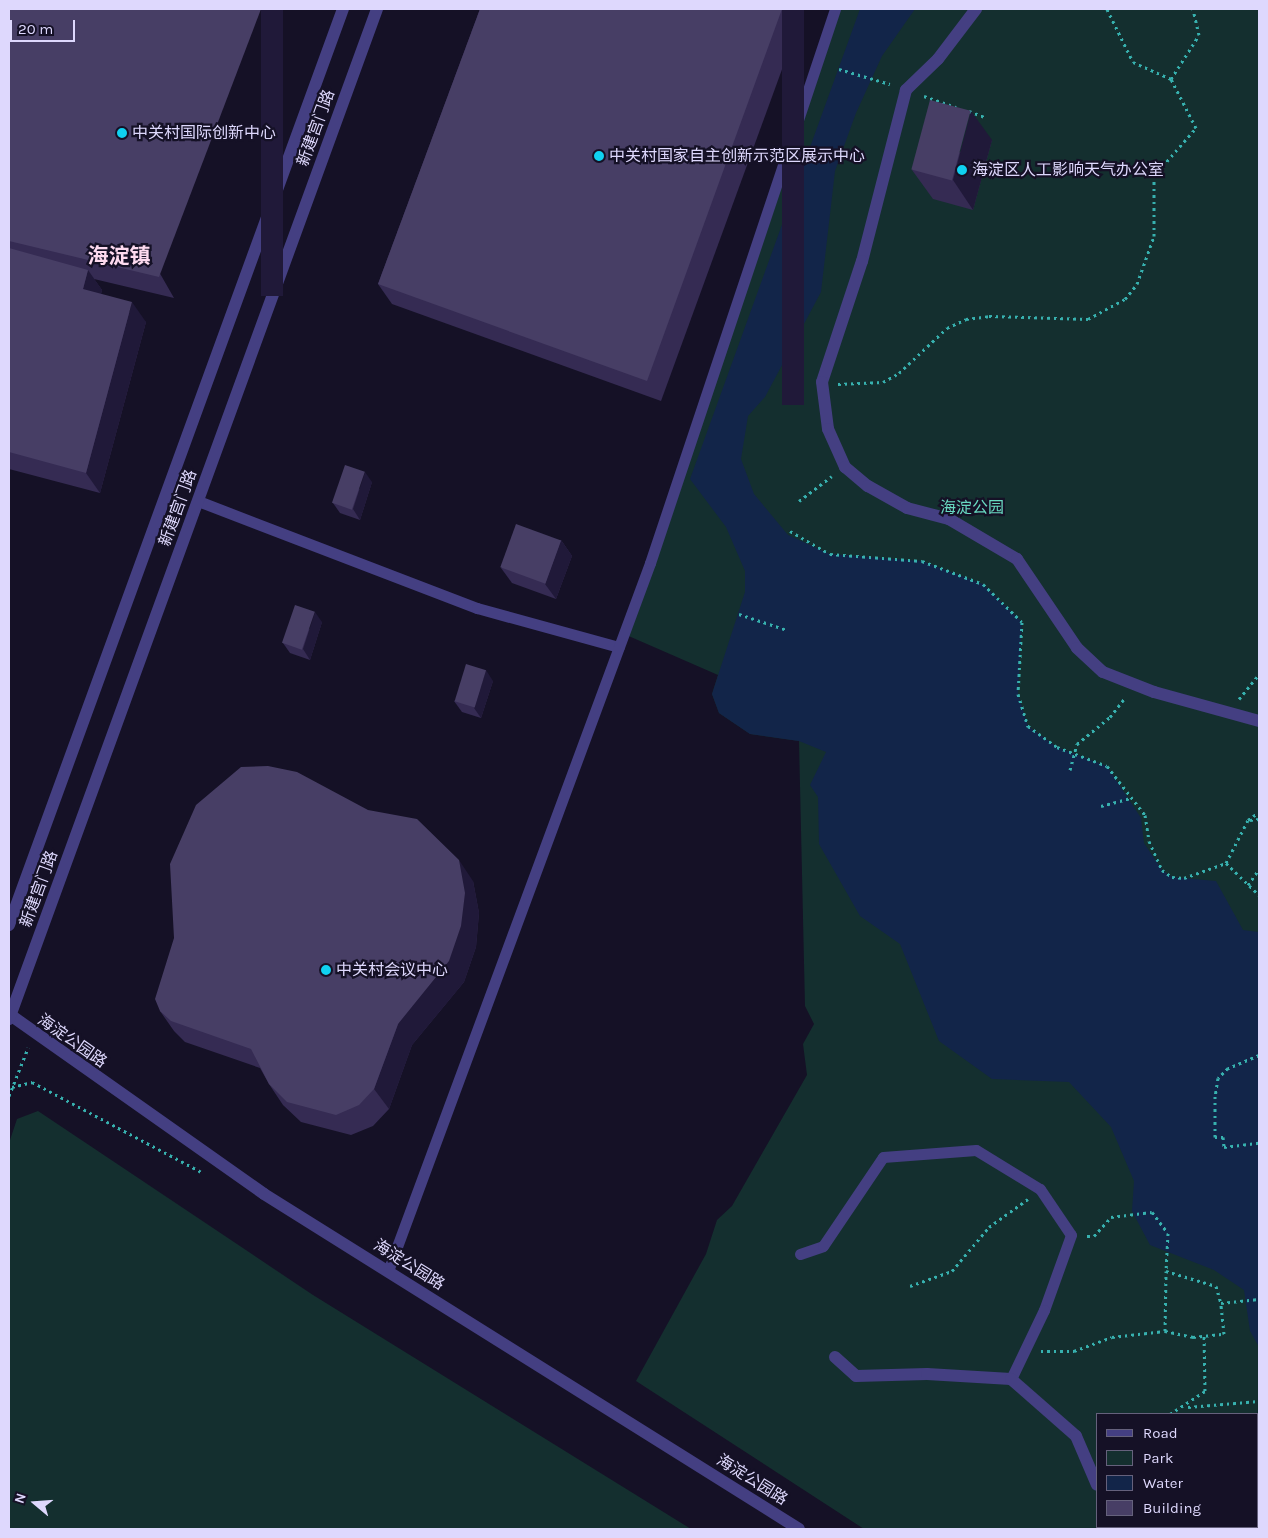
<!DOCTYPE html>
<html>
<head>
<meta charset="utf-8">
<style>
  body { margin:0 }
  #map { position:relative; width:1268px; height:1538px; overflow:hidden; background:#151126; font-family:Karla,"Noto Sans SC",sans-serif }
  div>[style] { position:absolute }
  .green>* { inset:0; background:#142f2f }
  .water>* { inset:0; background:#122549 }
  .path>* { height:3px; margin-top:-1.5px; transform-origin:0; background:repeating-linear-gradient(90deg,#37b1af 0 2.5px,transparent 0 6.5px) }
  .service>* { height:11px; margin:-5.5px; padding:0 5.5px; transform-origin:5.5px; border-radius:5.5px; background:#443f82 }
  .pedestrian>* { height:12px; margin:-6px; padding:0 6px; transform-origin:6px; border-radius:6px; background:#443f82 }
  .tertiary>* { height:12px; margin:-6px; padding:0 6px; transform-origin:6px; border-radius:6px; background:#443f82 }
  .wall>* { inset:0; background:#352b53 }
  .shaded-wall>* { inset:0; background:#201939; transform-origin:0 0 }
  .building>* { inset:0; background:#473e65; transform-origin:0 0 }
  .dots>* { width:14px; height:14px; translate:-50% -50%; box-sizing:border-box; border:2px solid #151126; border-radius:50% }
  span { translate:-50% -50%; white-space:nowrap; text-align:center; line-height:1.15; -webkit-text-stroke:4.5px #151126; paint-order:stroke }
  .street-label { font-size:16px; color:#ded8fd }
  .poi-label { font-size:16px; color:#ded8fd }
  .left { translate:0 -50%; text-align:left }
  .park-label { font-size:16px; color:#68d9c1 }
  .district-label { font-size:21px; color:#fddaef; font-weight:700 }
  .frame { position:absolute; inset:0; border:10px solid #ded8fd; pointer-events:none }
  .legend { position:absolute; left:1096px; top:1413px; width:162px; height:115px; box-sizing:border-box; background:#151126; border:1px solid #65617c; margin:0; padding:6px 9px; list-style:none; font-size:15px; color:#ded8fd }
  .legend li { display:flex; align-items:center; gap:10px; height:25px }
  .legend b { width:25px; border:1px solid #65617c }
  .north { position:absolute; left:10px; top:1478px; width:50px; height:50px; -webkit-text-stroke:4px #151126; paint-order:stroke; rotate:288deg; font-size:14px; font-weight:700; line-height:20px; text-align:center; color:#ded8fd }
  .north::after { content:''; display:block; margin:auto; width:18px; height:22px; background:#ded8fd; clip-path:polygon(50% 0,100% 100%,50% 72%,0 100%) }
  .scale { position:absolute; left:10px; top:20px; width:65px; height:22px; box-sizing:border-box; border:2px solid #ded8fd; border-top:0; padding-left:6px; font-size:15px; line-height:18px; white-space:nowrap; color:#ded8fd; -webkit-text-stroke:4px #151126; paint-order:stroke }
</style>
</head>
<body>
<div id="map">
  <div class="green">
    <i style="clip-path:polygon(evenodd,840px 9px,1259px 9px,1259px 1529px,864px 1529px,636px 1381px,706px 1254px,717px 1220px,732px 1206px,807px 1075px,803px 1044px,814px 1024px,805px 1006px,799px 741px,750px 734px,719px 713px,712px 694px,718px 675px,624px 634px,840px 9px,1097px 1414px,1257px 1414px,1257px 1527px,1097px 1527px,1097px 1414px)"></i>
    <i style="clip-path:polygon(38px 1111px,313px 1295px,691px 1529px,9px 1529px,9px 1143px,17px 1119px)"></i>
  </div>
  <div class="water">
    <i style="clip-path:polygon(860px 9px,915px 9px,882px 56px,856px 113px,835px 171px,821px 292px,765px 397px,748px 416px,741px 459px,754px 494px,788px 535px,830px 554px,922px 561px,983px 584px,1022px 622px,1018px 694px,1028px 726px,1057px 747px,1107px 766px,1141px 818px,1144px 843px,1162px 870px,1172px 877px,1216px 881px,1243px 930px,1259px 932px,1259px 1347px,1250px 1331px,1244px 1290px,1214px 1270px,1150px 1245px,1132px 1211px,1134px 1181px,1111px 1127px,1069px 1082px,992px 1079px,939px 1041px,900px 944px,860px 916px,819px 844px,818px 797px,810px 785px,826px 752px,799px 741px,750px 734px,719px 713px,712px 694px,745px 592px,745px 571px,726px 527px,690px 479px)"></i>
  </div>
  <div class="path">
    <i style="left:1107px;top:9px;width:59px;rotate:63.9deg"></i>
    <i style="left:1133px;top:62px;width:42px;rotate:24.1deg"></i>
    <i style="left:839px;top:69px;width:53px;rotate:16.4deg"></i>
    <i style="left:924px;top:96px;width:34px;rotate:19deg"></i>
    <i style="left:969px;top:111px;width:17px;rotate:21deg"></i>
    <i style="left:838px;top:384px;width:45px;rotate:-2.5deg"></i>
    <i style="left:883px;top:382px;width:18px;rotate:-29deg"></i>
    <i style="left:899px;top:373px;width:66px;rotate:-43.2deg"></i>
    <i style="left:947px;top:328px;width:21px;rotate:-25deg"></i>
    <i style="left:966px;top:319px;width:23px;rotate:-7deg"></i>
    <i style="left:989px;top:316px;width:99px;rotate:1.7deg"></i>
    <i style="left:1088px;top:319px;width:42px;rotate:-28.4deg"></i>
    <i style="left:1125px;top:299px;width:19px;rotate:-51deg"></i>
    <i style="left:1137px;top:284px;width:51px;rotate:-70.5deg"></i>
    <i style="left:1154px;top:236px;width:60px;rotate:-90deg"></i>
    <i style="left:1154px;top:176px;width:64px;rotate:-48.8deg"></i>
    <i style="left:1196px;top:128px;width:55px;rotate:-117deg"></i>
    <i style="left:1171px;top:79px;width:52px;rotate:-57.5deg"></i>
    <i style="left:1199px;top:35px;width:27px;rotate:-103deg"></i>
    <i style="left:799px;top:501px;width:41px;rotate:-37.1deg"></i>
    <i style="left:790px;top:531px;width:46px;rotate:29.9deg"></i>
    <i style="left:830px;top:554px;width:92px;rotate:4.4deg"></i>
    <i style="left:922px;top:561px;width:65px;rotate:20.7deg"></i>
    <i style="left:983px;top:584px;width:54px;rotate:44.3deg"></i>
    <i style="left:1022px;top:622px;width:72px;rotate:93.2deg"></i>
    <i style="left:1018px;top:694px;width:34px;rotate:73deg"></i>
    <i style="left:1028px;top:726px;width:36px;rotate:36deg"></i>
    <i style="left:1057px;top:747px;width:53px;rotate:20.8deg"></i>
    <i style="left:1107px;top:766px;width:62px;rotate:52.2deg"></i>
    <i style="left:1145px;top:815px;width:26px;rotate:81deg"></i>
    <i style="left:1149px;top:841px;width:32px;rotate:66deg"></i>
    <i style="left:1162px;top:870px;width:12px;rotate:35deg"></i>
    <i style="left:1172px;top:877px;width:12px;rotate:5deg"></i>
    <i style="left:1184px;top:878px;width:45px;rotate:-19.7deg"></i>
    <i style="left:1226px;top:863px;width:48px;rotate:-62.9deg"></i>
    <i style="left:1248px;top:820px;width:14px;rotate:-36deg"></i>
    <i style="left:739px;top:614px;width:51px;rotate:18.4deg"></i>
    <i style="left:1239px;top:699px;width:32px;rotate:-51deg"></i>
    <i style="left:1070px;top:770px;width:27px;rotate:-75deg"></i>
    <i style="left:1077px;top:744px;width:43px;rotate:-39.3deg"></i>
    <i style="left:1110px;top:717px;width:24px;rotate:-52deg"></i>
    <i style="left:1101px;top:806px;width:30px;rotate:-15deg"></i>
    <i style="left:1250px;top:820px;width:9px;rotate:-6deg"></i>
    <i style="left:1226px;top:863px;width:46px;rotate:44.1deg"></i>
    <i style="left:1248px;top:885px;width:19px;rotate:-55deg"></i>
    <i style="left:1259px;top:1055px;width:34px;rotate:157deg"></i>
    <i style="left:1228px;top:1068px;width:14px;rotate:135deg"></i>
    <i style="left:1218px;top:1078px;width:18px;rotate:99deg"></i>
    <i style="left:1215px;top:1096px;width:41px;rotate:90deg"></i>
    <i style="left:1215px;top:1137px;width:8px"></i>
    <i style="left:1223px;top:1137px;width:10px;rotate:84deg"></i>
    <i style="left:1224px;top:1147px;width:35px;rotate:-7deg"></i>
    <i style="left:12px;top:1087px;width:21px;rotate:-14deg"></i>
    <i style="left:32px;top:1082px;width:191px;rotate:28deg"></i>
    <i style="left:9px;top:1096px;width:52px;rotate:-68.4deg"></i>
    <i style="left:1087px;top:1236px;width:7px"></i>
    <i style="left:1094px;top:1236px;width:25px;rotate:-48deg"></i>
    <i style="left:1111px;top:1217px;width:41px;rotate:-7deg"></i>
    <i style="left:1152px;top:1212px;width:26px;rotate:53deg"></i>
    <i style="left:1168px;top:1233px;width:38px;rotate:93deg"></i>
    <i style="left:1166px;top:1271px;width:52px;rotate:16.7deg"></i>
    <i style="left:1216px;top:1286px;width:18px;rotate:74deg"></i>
    <i style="left:1221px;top:1303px;width:38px;rotate:-6deg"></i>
    <i style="left:910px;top:1286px;width:45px;rotate:-19.7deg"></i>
    <i style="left:952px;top:1271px;width:57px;rotate:-49.9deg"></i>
    <i style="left:989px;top:1227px;width:48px;rotate:-35.7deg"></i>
    <i style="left:1165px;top:1331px;width:60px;rotate:-89deg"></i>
    <i style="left:1041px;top:1351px;width:33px"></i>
    <i style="left:1074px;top:1351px;width:40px;rotate:-20.2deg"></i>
    <i style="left:1112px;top:1337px;width:53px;rotate:-6.5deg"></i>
    <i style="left:1165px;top:1331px;width:29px;rotate:12deg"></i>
    <i style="left:1193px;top:1337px;width:31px;rotate:-6deg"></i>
    <i style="left:1224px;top:1334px;width:31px;rotate:-96deg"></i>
    <i style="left:1188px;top:1407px;width:71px;rotate:-4.8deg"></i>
    <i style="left:1170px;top:1414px;width:42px;rotate:-33.3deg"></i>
    <i style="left:1205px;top:1391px;width:55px;rotate:-91deg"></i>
    <i style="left:1225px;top:1527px;width:2px;rotate:63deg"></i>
  </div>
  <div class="service">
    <i style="left:198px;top:501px;width:299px;rotate:21deg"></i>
    <i style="left:477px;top:608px;width:147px;rotate:15.4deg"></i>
    <i style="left:800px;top:1254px;width:24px;rotate:-19deg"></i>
    <i style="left:823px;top:1246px;width:107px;rotate:-56deg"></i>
    <i style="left:883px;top:1157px;width:93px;rotate:-4.3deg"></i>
    <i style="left:976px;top:1150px;width:75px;rotate:31.4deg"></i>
    <i style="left:1040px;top:1189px;width:55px;rotate:56deg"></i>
    <i style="left:1071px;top:1235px;width:80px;rotate:109.8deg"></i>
    <i style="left:1044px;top:1310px;width:76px;rotate:115.6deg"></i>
    <i style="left:388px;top:1271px;width:755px;rotate:-69.69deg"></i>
    <i style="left:650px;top:563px;width:584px;rotate:-71.53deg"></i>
  </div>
  <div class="pedestrian">
    <i style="left:976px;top:9px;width:63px;rotate:127.2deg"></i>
    <i style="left:938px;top:59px;width:45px;rotate:135.9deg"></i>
    <i style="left:906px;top:90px;width:177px;rotate:104.4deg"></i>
    <i style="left:862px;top:261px;width:127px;rotate:108.3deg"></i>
    <i style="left:822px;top:382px;width:47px;rotate:82.7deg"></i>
    <i style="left:828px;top:429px;width:42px;rotate:65.9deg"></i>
    <i style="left:845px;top:467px;width:30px;rotate:40deg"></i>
    <i style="left:868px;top:486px;width:45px;rotate:29.4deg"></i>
    <i style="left:907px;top:508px;width:43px;rotate:14.7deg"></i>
    <i style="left:949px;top:519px;width:79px;rotate:30.5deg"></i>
    <i style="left:1017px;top:559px;width:107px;rotate:56deg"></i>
    <i style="left:1077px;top:648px;width:35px;rotate:43deg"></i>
    <i style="left:1103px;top:672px;width:55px;rotate:21.4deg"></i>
    <i style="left:1154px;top:692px;width:109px;rotate:15.4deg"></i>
    <i style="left:835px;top:1357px;width:28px;rotate:42deg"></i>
    <i style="left:856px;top:1376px;width:71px;rotate:-1.6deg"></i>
    <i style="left:927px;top:1374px;width:84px;rotate:3.4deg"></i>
    <i style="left:1011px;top:1379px;width:86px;rotate:41.2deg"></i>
    <i style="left:1076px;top:1436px;width:53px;rotate:66.8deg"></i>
    <i style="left:1139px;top:1527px;width:3px;rotate:45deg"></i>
  </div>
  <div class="tertiary">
    <i style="left:9px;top:925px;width:975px;rotate:-69.97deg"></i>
    <i style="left:9px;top:1014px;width:312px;rotate:35.2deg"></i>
    <i style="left:264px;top:1194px;width:631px;rotate:32.05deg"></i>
    <i style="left:9px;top:1019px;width:1075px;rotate:-69.98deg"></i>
  </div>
  <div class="wall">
    <i style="clip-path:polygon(9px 9px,174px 298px,94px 279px,102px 290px,101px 294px,146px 322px,100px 493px,9px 469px)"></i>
    <i style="clip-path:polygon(480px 9px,804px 9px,661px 401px,392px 304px,378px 284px)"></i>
    <i style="clip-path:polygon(992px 140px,973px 210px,933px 199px,912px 170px)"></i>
    <i style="clip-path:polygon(372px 482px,360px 520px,340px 513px,333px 503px)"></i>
    <i style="clip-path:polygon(561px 540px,572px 556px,556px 599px,512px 583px,501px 568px)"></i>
    <i style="clip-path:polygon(322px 622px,310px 660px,290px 653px,283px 643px)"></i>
    <i style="clip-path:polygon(493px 681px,481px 718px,462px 712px,454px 701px)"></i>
    <i style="clip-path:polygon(473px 881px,479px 913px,476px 947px,464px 982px,412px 1045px,389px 1109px,373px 1126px,351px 1135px,301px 1122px,283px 1105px,269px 1084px,260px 1068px,185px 1042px,174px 1031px,160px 1011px)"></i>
  </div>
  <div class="shaded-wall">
    <i style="left:261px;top:9px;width:22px;height:287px"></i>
    <i style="left:782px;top:9px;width:22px;height:396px"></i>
    <i style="clip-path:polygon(971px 111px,992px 140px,973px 210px,953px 180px)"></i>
    <i style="clip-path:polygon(88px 270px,102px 290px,97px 309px,83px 289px)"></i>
    <i style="clip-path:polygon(132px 302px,146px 322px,100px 493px,86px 473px)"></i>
    <i style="clip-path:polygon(365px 472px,372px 482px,360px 520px,353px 509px)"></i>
    <i style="clip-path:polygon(561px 540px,572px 556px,556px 599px,545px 584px)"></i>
    <i style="clip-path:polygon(315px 612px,322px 622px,310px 660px,303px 649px)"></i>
    <i style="clip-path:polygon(486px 670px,493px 681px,481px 718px,474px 708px)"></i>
    <i style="clip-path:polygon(459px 860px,473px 881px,479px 913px,476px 947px,464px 982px,412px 1045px,389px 1109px,374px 1089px)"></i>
  </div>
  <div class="building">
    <i style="clip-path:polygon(9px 9px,261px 9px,159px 277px,9px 241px)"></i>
    <i style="clip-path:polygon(480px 9px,782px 9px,647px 381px,378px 284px)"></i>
    <i style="left:930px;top:100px;width:42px;height:72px;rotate:15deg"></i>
    <i style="clip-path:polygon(9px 248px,88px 270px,83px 289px,132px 302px,86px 473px,9px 452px)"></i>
    <i style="left:345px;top:465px;width:21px;height:40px;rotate:19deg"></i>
    <i style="left:516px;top:524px;width:48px;height:46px;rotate:20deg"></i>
    <i style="left:295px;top:605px;width:21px;height:40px;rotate:19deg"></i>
    <i style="left:466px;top:664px;width:21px;height:39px;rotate:17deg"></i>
    <i style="clip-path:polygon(268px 766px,297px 772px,368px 810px,417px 819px,459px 860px,465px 893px,461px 926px,449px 961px,398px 1024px,374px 1089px,359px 1105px,336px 1115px,287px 1102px,269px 1084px,251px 1049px,171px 1021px,160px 1011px,155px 999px,174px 938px,170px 864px,196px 805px,241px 767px)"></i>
  </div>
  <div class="dots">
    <i style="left:122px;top:133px;background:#10d1f1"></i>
    <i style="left:599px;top:156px;background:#10d1f1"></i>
    <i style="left:962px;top:170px;background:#10d1f1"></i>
    <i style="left:326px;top:970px;background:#10d1f1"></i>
  </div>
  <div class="street-label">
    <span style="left:316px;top:128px;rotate:-70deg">新建宫门路</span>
    <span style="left:178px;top:508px;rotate:-70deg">新建宫门路</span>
    <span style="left:39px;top:889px;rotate:-70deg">新建宫门路</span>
    <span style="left:72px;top:1041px;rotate:35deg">海淀公园路</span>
    <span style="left:409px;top:1265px;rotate:32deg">海淀公园路</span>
    <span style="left:752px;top:1480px;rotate:32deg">海淀公园路</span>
  </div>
  <div class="poi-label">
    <span class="left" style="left:132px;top:133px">中关村国际创新中心</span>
    <span class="left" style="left:609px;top:156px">中关村国家自主创新示范区展示中心</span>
    <span class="left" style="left:972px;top:170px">海淀区人工影响天气办公室</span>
    <span class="left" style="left:336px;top:970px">中关村会议中心</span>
  </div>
  <div class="park-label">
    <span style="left:972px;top:508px">海淀公园</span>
  </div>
  <div class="district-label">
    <span style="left:119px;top:256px">海淀镇</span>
  </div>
  <div class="frame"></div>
  <ul class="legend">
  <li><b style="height:6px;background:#443f82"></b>Road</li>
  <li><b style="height:14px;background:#142f2f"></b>Park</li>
  <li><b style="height:14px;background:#122549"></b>Water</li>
  <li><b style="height:14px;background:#473e65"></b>Building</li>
  </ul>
  <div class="north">N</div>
  <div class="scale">20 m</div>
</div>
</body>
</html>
